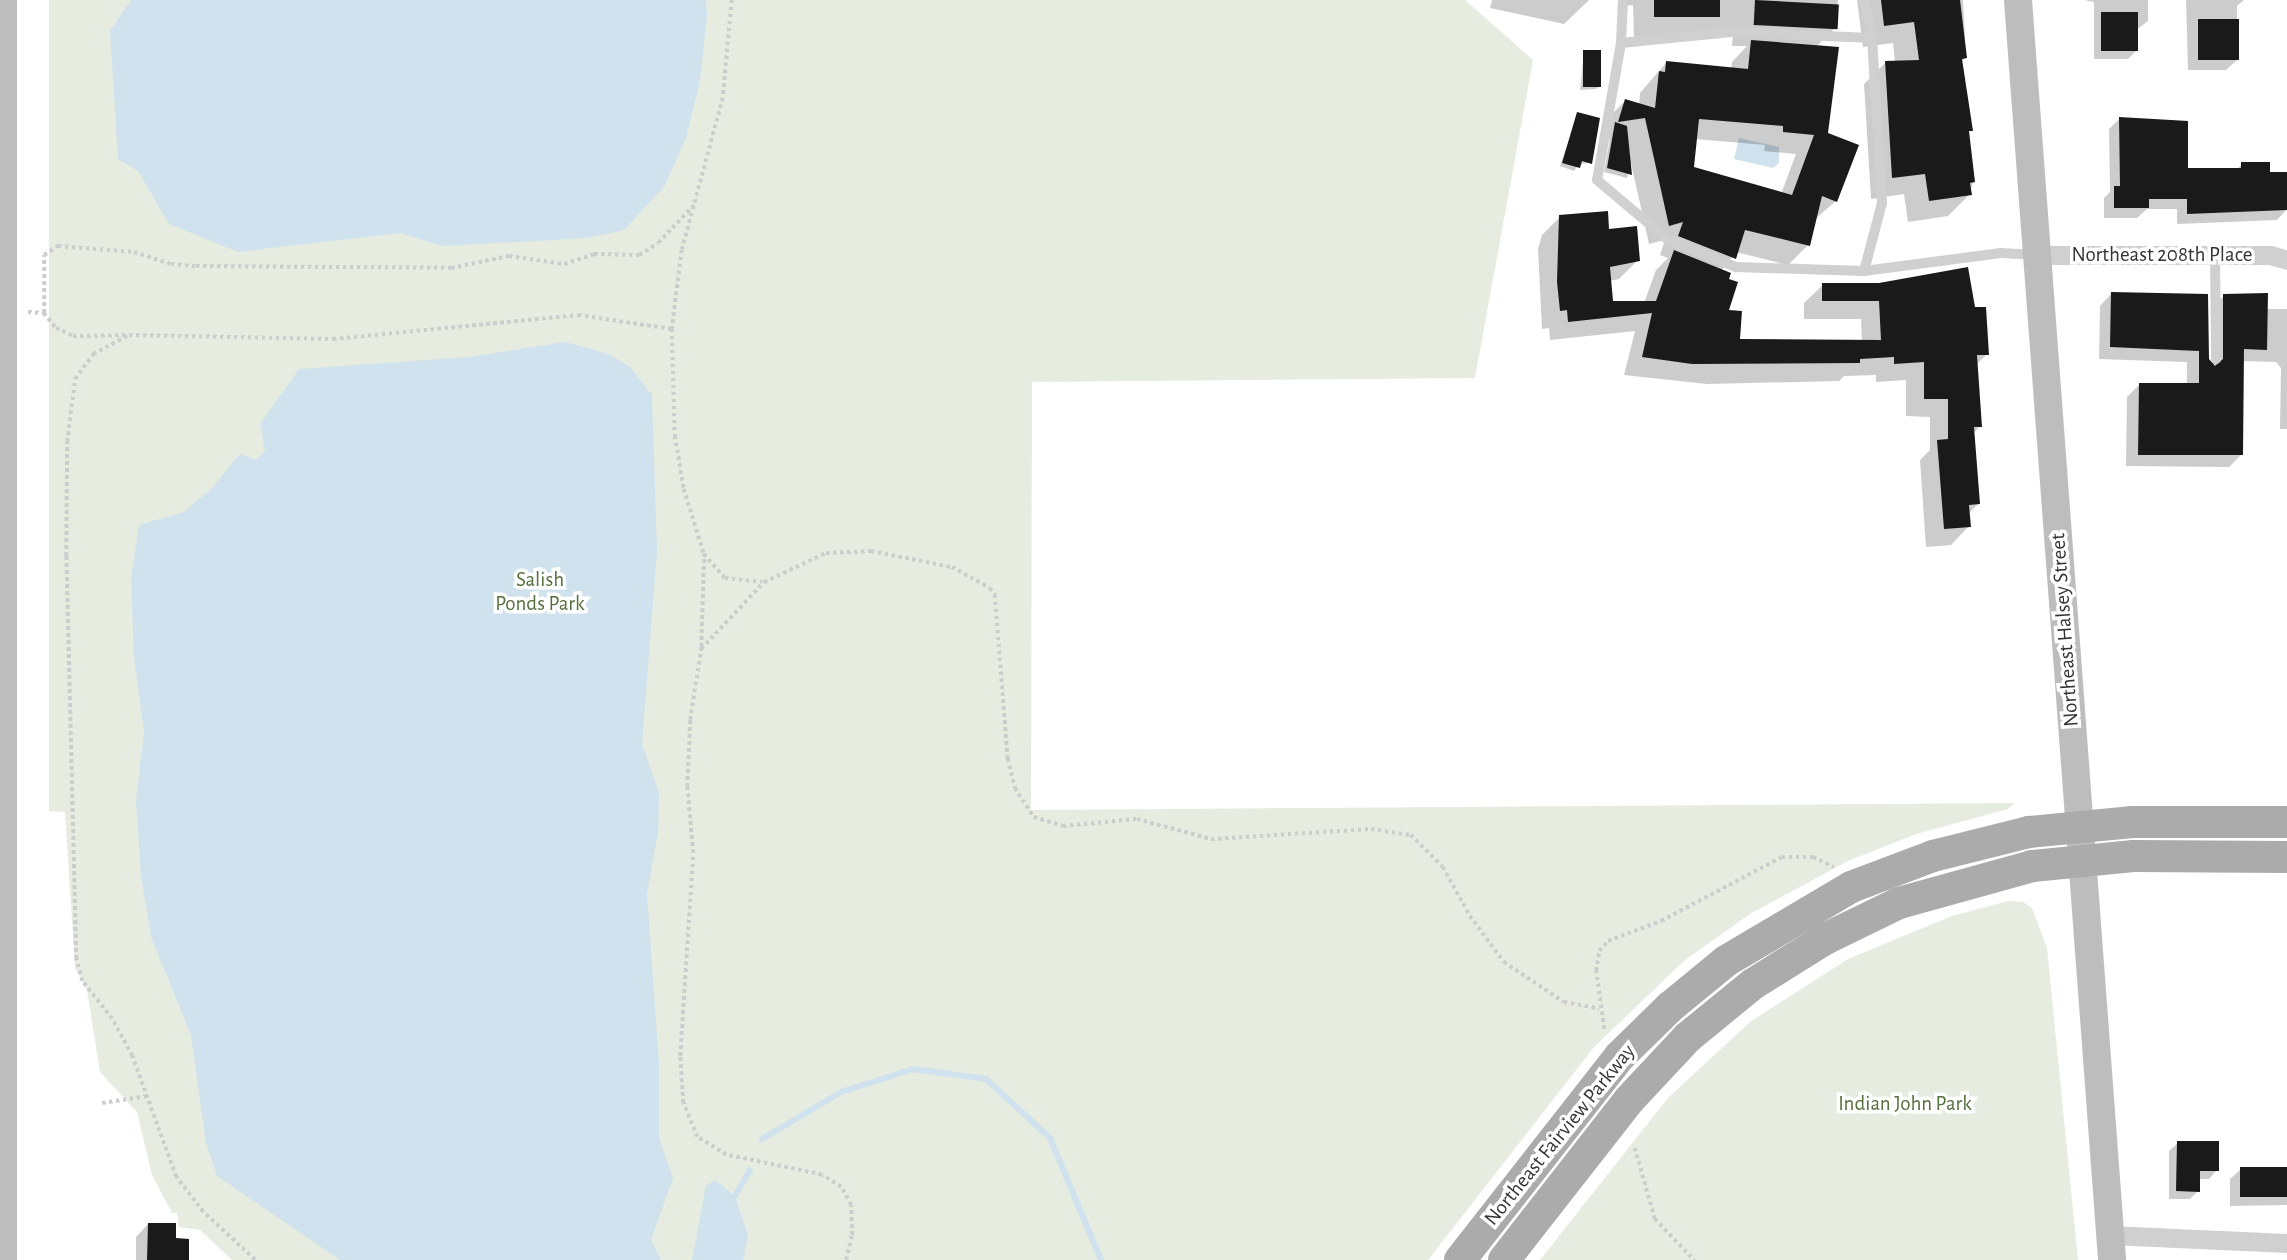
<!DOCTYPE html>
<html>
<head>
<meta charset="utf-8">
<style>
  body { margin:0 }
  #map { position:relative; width:2287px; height:1260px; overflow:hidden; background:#fff; font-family:"Alegreya Sans",sans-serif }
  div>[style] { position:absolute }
  .green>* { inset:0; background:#e6ecdf }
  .water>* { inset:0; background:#cfe2ee }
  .shadow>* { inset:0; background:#0003 }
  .stream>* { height:6px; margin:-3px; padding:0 3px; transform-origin:3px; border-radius:3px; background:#cfe2ee }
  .building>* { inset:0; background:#1a1a1a; transform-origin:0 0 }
  .path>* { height:3.5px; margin-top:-1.75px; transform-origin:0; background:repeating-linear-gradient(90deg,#cdcdcd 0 3.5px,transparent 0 7px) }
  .lane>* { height:10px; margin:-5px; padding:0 5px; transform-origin:5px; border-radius:5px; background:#d0d0d0 }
  .street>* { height:19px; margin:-9.5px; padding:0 9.5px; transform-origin:9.5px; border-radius:9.5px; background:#d0d0d0 }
  .secondary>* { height:28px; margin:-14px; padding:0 14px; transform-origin:14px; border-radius:14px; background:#bdbdbd }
  .primary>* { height:32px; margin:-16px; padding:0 16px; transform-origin:16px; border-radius:16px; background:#ababab }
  span { translate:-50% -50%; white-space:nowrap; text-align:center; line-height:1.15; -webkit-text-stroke:7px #fff; paint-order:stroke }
  .street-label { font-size:21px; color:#333 }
  .park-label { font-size:21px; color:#56703f }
</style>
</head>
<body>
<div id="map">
  <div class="green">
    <i style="clip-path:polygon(49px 0,1465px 0,1533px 60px,1475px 378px,1032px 382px,1031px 810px,2014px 803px,2008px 809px,1916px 834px,1848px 861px,1750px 914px,1685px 960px,1594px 1047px,1428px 1260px,232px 1260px,200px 1230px,179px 1227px,177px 1213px,172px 1213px,152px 1175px,137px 1112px,100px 1072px,87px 990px,75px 968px,65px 812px,49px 811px)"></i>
    <i style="clip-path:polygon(2008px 901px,2023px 902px,2032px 908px,2047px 948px,2078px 1260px,1540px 1260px,1668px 1098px,1750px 1022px,1848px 959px,1952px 916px)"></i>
  </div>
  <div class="water">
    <i style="clip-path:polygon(131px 0,706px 0,707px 16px,700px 81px,686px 138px,664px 187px,624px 230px,588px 238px,442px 246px,400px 233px,238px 252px,169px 224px,138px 171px,118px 159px,110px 31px)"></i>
    <i style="clip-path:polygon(1739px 138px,1779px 147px,1779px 163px,1773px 168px,1734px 159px)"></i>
    <i style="clip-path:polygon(565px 342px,609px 354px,630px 367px,652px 395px,657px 551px,642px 744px,659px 793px,658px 832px,647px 894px,659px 1064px,659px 1138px,673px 1178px,651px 1240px,661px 1260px,340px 1260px,217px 1176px,206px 1143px,191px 1035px,151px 937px,141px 876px,136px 800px,144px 732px,134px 657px,131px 579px,139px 525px,184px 512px,211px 489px,240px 454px,256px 460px,265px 451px,260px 424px,299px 369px,470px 357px)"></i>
    <i style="clip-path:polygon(715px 1180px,735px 1196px,748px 1235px,743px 1260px,692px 1260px,706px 1186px)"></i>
  </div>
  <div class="shadow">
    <i style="clip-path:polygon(1492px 0,1589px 0,1564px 24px,1490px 8px)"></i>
    <i style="clip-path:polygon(evenodd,1623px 0,1838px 0,1835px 28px,1818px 45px,1837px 48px,1826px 134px,1836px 201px,1814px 220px,1808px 245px,1788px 265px,1736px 252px,1721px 271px,1726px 311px,1739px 340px,1862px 341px,1861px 319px,1804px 319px,1804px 303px,1823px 285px,1973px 309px,1987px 354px,1976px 365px,1980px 426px,1973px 434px,1978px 504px,1968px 514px,1969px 526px,1951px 545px,1926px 547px,1920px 460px,1930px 450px,1930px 417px,1906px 416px,1906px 380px,1876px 382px,1876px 375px,1844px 376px,1839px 381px,1707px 384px,1624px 375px,1635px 331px,1550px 340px,1549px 328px,1542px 329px,1538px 249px,1542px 235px,1560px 217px,1608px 230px,1638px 260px,1619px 279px,1609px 281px,1611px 303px,1644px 303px,1656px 270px,1668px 258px,1660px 255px,1665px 240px,1649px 244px,1631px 163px,1627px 178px,1604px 172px,1610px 139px,1600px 141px,1606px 120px,1625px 101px,1639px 105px,1640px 93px,1666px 63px,1731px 69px,1732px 62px,1747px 46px,1732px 46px,1733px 34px,1634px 37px,1633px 5px,1624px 6px,1623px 0,1695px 139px,1765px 145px,1764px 151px,1796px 154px,1781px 194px,1693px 168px,1695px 139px)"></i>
    <i style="clip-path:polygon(1857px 0,1963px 0,1966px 57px,1961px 62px,1973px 182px,1970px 194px,1948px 216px,1908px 222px,1904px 194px,1871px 199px,1864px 84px,1886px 62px,1895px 62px,1893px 43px,1863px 47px)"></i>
    <i style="clip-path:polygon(2084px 0,2148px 0,2148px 21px,2136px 30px,2136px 51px,2128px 59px,2094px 59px,2094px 2px)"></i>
    <i style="clip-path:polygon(2186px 0,2244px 0,2237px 6px,2237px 60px,2226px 70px,2188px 70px)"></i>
    <i style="clip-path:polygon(1584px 52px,1600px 86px,1596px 89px,1580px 90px)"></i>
    <i style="clip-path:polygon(1578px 114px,1591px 163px,1579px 164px,1574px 171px,1560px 166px)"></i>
    <i style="clip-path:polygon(2119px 119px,2186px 170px,2236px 170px,2242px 164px,2268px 173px,2287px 173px,2287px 209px,2277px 220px,2177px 224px,2177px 209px,2147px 209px,2137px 218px,2104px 218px,2104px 198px,2110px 192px,2109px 129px)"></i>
    <i style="clip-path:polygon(2112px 293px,2206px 295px,2207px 360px,2212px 365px,2211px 308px,2224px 296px,2266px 309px,2287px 309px,2287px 429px,2280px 429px,2281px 368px,2276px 362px,2242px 361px,2241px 455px,2229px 467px,2126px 466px,2127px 397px,2139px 385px,2187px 385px,2187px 362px,2099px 359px,2100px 306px)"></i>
    <i style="clip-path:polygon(2178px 1143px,2217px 1170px,2209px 1179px,2198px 1179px,2198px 1191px,2190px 1199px,2169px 1199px,2169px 1151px)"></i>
    <i style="clip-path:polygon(2241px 1169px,2287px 1169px,2287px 1205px,2230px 1206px,2230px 1179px)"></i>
    <i style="clip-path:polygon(148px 1224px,174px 1240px,187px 1260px,136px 1260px,136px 1237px)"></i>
  </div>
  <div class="stream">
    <i style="left:762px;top:1139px;width:92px;rotate:-30.7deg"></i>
    <i style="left:841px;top:1092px;width:76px;rotate:-17.7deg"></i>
    <i style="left:913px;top:1069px;width:74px;rotate:7.8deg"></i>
    <i style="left:986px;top:1079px;width:87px;rotate:42.7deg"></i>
    <i style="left:1050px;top:1138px;width:132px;rotate:67.3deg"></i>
    <i style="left:735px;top:1196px;width:30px;rotate:-60deg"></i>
  </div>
  <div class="building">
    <i style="left:1654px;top:0;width:66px;height:17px"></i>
    <i style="left:1755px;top:0;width:84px;height:25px;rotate:3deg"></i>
    <i style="clip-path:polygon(1881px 0,1960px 0,1967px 58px,1962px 59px,1973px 131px,1969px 131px,1975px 182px,1970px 183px,1972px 195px,1929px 201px,1925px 174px,1892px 178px,1885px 61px,1919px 60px,1914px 22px,1884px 26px)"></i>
    <i style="left:2101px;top:12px;width:37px;height:39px"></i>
    <i style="left:2198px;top:19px;width:41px;height:41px"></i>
    <i style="clip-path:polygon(evenodd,1751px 40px,1839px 47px,1828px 133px,1859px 145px,1837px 202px,1822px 196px,1810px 246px,1745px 230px,1736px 259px,1678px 236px,1683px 222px,1669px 226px,1645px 118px,1618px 122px,1625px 99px,1655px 108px,1659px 71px,1665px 72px,1666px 61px,1748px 69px,1751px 40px,1699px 119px,1783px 126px,1783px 132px,1814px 135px,1792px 195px,1694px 167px,1699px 119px)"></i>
    <i style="left:1583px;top:50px;width:18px;height:37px"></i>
    <i style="clip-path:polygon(1577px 112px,1600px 118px,1592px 164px,1582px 161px,1580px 168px,1562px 163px)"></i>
    <i style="clip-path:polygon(2119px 117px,2188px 121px,2188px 168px,2241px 168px,2241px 162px,2270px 162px,2270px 172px,2287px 172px,2287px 210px,2187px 214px,2187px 199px,2149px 199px,2149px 208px,2114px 208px,2114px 186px,2120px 186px)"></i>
    <i style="clip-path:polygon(1615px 122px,1627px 126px,1632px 175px,1607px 168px)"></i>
    <i style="clip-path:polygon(1608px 211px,1609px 229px,1637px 226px,1640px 261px,1610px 267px,1613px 301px,1656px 301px,1674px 250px,1731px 273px,1729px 279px,1738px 282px,1729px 310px,1742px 311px,1740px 339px,1881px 340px,1879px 301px,1822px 301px,1822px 283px,1879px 283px,1968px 267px,1975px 307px,1986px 307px,1989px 355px,1977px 355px,1982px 427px,1974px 427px,1980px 504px,1969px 505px,1971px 527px,1944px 529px,1937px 440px,1948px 439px,1948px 399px,1924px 399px,1924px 362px,1894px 364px,1894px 357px,1860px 359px,1860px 363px,1692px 364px,1642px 357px,1652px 313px,1568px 322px,1567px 310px,1560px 311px,1557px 282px,1559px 215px)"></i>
    <i style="clip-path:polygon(2111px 292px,2208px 294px,2209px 359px,2215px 366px,2223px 359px,2223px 294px,2268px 293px,2267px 350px,2244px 349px,2243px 455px,2138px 455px,2139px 383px,2199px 383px,2199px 351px,2110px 347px)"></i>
    <i style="clip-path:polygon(2177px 1141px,2219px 1141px,2219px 1171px,2200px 1171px,2200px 1192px,2176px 1191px)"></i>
    <i style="left:2240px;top:1167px;width:47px;height:30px"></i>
    <i style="clip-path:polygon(148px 1223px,176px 1223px,176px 1238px,189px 1239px,189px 1260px,147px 1260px)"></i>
  </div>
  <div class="path">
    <i style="left:732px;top:0;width:98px;rotate:95.2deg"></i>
    <i style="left:723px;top:98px;width:157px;rotate:105.1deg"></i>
    <i style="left:682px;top:250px;width:80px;rotate:97.2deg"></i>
    <i style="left:672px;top:329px;width:107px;rotate:88.4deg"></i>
    <i style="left:675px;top:436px;width:54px;rotate:80.4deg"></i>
    <i style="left:684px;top:489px;width:68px;rotate:72.9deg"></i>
    <i style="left:704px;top:554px;width:32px;rotate:49deg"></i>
    <i style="left:725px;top:578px;width:37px;rotate:6deg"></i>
    <i style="left:28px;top:312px;width:16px;rotate:4deg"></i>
    <i style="left:44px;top:313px;width:19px;rotate:51deg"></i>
    <i style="left:56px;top:328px;width:19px;rotate:25deg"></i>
    <i style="left:73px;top:336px;width:54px;rotate:-1.1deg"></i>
    <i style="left:44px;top:313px;width:58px;rotate:-90deg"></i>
    <i style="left:44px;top:255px;width:17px;rotate:-33deg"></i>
    <i style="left:58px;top:246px;width:76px;rotate:4.5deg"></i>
    <i style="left:134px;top:252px;width:39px;rotate:18deg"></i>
    <i style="left:171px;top:264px;width:25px;rotate:5deg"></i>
    <i style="left:196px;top:266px;width:255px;rotate:0.4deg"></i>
    <i style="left:451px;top:268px;width:59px;rotate:-11.7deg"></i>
    <i style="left:509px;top:256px;width:56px;rotate:8.3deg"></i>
    <i style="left:564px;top:264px;width:32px;rotate:-18deg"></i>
    <i style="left:594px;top:254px;width:45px;rotate:1.3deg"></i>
    <i style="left:639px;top:255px;width:22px;rotate:-32deg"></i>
    <i style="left:658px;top:243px;width:52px;rotate:-46.5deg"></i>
    <i style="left:701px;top:647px;width:93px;rotate:-88.2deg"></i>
    <i style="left:1604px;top:1029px;width:59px;rotate:-97.9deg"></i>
    <i style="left:1596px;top:971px;width:20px;rotate:-81deg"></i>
    <i style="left:1599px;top:951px;width:13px;rotate:-48deg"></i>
    <i style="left:1608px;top:941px;width:57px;rotate:-20.7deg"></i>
    <i style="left:1661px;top:921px;width:137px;rotate:-27.9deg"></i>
    <i style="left:1782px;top:857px;width:31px"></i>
    <i style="left:1813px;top:857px;width:23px;rotate:25deg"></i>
    <i style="left:102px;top:1103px;width:46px;rotate:-8.8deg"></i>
    <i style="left:1635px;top:1148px;width:74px;rotate:74.3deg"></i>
    <i style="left:1655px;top:1219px;width:57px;rotate:46.4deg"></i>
    <i style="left:255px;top:1260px;width:71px;rotate:-137.3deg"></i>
    <i style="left:203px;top:1212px;width:44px;rotate:-127.6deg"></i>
    <i style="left:176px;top:1177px;width:129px;rotate:-110deg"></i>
    <i style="left:132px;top:1056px;width:42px;rotate:-118.4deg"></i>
    <i style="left:112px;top:1019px;width:48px;rotate:-128.3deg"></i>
    <i style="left:82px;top:981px;width:23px;rotate:-105deg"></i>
    <i style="left:76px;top:959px;width:403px;rotate:-91.4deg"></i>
    <i style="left:66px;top:556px;width:114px;rotate:-89.5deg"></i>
    <i style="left:67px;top:442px;width:64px;rotate:-82.8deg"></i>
    <i style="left:75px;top:379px;width:31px;rotate:-54deg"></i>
    <i style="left:93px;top:354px;width:41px;rotate:-27.8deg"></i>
    <i style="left:129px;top:335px;width:204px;rotate:1.1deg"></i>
    <i style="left:333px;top:339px;width:246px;rotate:-5.6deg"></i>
    <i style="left:578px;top:315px;width:95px;rotate:8.5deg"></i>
    <i style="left:846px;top:1260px;width:26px;rotate:-77deg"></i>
    <i style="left:852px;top:1235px;width:30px;rotate:-92deg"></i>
    <i style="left:851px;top:1205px;width:21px;rotate:-119deg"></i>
    <i style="left:841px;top:1187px;width:22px;rotate:-148deg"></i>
    <i style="left:822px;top:1175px;width:98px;rotate:-168.2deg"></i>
    <i style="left:726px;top:1155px;width:34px;rotate:-148deg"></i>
    <i style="left:697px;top:1137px;width:37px;rotate:-112deg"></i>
    <i style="left:683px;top:1103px;width:47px;rotate:-93.7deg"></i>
    <i style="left:680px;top:1056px;width:203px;rotate:-86.3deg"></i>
    <i style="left:693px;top:853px;width:66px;rotate:-95.2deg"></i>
    <i style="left:687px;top:787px;width:67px;rotate:-87.4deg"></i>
    <i style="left:690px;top:720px;width:72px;rotate:-81.2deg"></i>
    <i style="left:701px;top:649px;width:92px;rotate:-46.8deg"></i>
    <i style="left:764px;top:582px;width:68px;rotate:-25.1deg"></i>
    <i style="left:826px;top:553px;width:45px;rotate:-2.5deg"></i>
    <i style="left:871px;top:551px;width:83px;rotate:11.2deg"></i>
    <i style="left:952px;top:567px;width:43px;rotate:28.9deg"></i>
    <i style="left:990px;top:588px;width:9px;rotate:54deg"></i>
    <i style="left:995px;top:595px;width:165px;rotate:85.5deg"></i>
    <i style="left:1008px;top:759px;width:30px;rotate:76deg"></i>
    <i style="left:1015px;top:788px;width:35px;rotate:57deg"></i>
    <i style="left:1034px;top:817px;width:30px;rotate:17deg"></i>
    <i style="left:1063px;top:826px;width:74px;rotate:-5.4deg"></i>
    <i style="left:1137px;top:819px;width:77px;rotate:15.1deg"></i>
    <i style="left:1211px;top:839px;width:160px;rotate:-3.6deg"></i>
    <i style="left:1371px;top:829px;width:40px;rotate:8.5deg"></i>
    <i style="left:1411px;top:835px;width:45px;rotate:45deg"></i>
    <i style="left:1443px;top:867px;width:56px;rotate:61.1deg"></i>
    <i style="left:1470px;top:916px;width:57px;rotate:53.5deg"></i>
    <i style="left:1504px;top:962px;width:72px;rotate:33.7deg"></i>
    <i style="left:1564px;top:1002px;width:36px;rotate:10deg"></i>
  </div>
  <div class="lane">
    <i style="left:1623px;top:0;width:43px;rotate:92.7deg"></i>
    <i style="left:1621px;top:43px;width:111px;rotate:-5.7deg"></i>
    <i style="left:1731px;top:32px;width:141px;rotate:2.4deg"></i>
    <i style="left:1872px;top:38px;width:165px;rotate:86.5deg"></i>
    <i style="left:1882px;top:203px;width:70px;rotate:104.8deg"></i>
    <i style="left:1864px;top:271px;width:138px;rotate:-7.5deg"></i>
    <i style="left:2001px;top:253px;width:35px;rotate:3deg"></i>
    <i style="left:1865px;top:0;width:39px;rotate:80deg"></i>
    <i style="left:1621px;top:43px;width:139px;rotate:99.9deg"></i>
    <i style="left:1597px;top:180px;width:92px;rotate:40.1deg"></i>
    <i style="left:1667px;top:239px;width:74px;rotate:22.1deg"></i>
    <i style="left:1736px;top:267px;width:128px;rotate:1.8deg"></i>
    <i style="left:2215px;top:255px;width:104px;rotate:89.4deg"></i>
  </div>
  <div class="street">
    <i style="left:2037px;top:255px;width:233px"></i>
    <i style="left:2270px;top:255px;width:18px;rotate:16deg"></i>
    <i style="left:2110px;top:1235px;width:177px;rotate:2.6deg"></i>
  </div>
  <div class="secondary">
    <i style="left:3px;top:0;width:1260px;rotate:90deg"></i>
    <i style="left:2018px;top:0;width:1264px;rotate:85.73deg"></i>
  </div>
  <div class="primary">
    <i style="left:1460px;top:1260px;width:259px;rotate:-51.9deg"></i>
    <i style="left:1620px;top:1056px;width:70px;rotate:-44.4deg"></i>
    <i style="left:1670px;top:1007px;width:72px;rotate:-39.4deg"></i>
    <i style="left:1726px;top:961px;width:145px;rotate:-30.6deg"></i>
    <i style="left:1851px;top:887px;width:88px;rotate:-20.7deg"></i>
    <i style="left:1933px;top:856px;width:99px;rotate:-14deg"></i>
    <i style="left:2029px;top:832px;width:104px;rotate:-5.5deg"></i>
    <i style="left:2133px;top:822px;width:154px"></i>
    <i style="left:1504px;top:1260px;width:203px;rotate:-52deg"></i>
    <i style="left:1629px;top:1100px;width:86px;rotate:-46.9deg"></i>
    <i style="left:1688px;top:1037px;width:84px;rotate:-39.2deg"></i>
    <i style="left:1753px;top:984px;width:85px;rotate:-32deg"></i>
    <i style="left:1825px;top:939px;width:82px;rotate:-25.9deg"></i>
    <i style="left:1899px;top:903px;width:138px;rotate:-15.5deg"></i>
    <i style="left:2032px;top:866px;width:102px;rotate:-5.6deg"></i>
    <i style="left:2134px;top:856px;width:153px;rotate:0.4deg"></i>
  </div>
  <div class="street-label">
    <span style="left:2162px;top:255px">Northeast 208th Place</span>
    <span style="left:2065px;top:630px;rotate:-94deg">Northeast Halsey Street</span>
    <span style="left:1560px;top:1135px;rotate:-51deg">Northeast Fairview Parkway</span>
  </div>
  <div class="park-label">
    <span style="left:540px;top:592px">Salish<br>Ponds Park</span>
    <span style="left:1905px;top:1104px">Indian John Park</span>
  </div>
</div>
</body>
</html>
